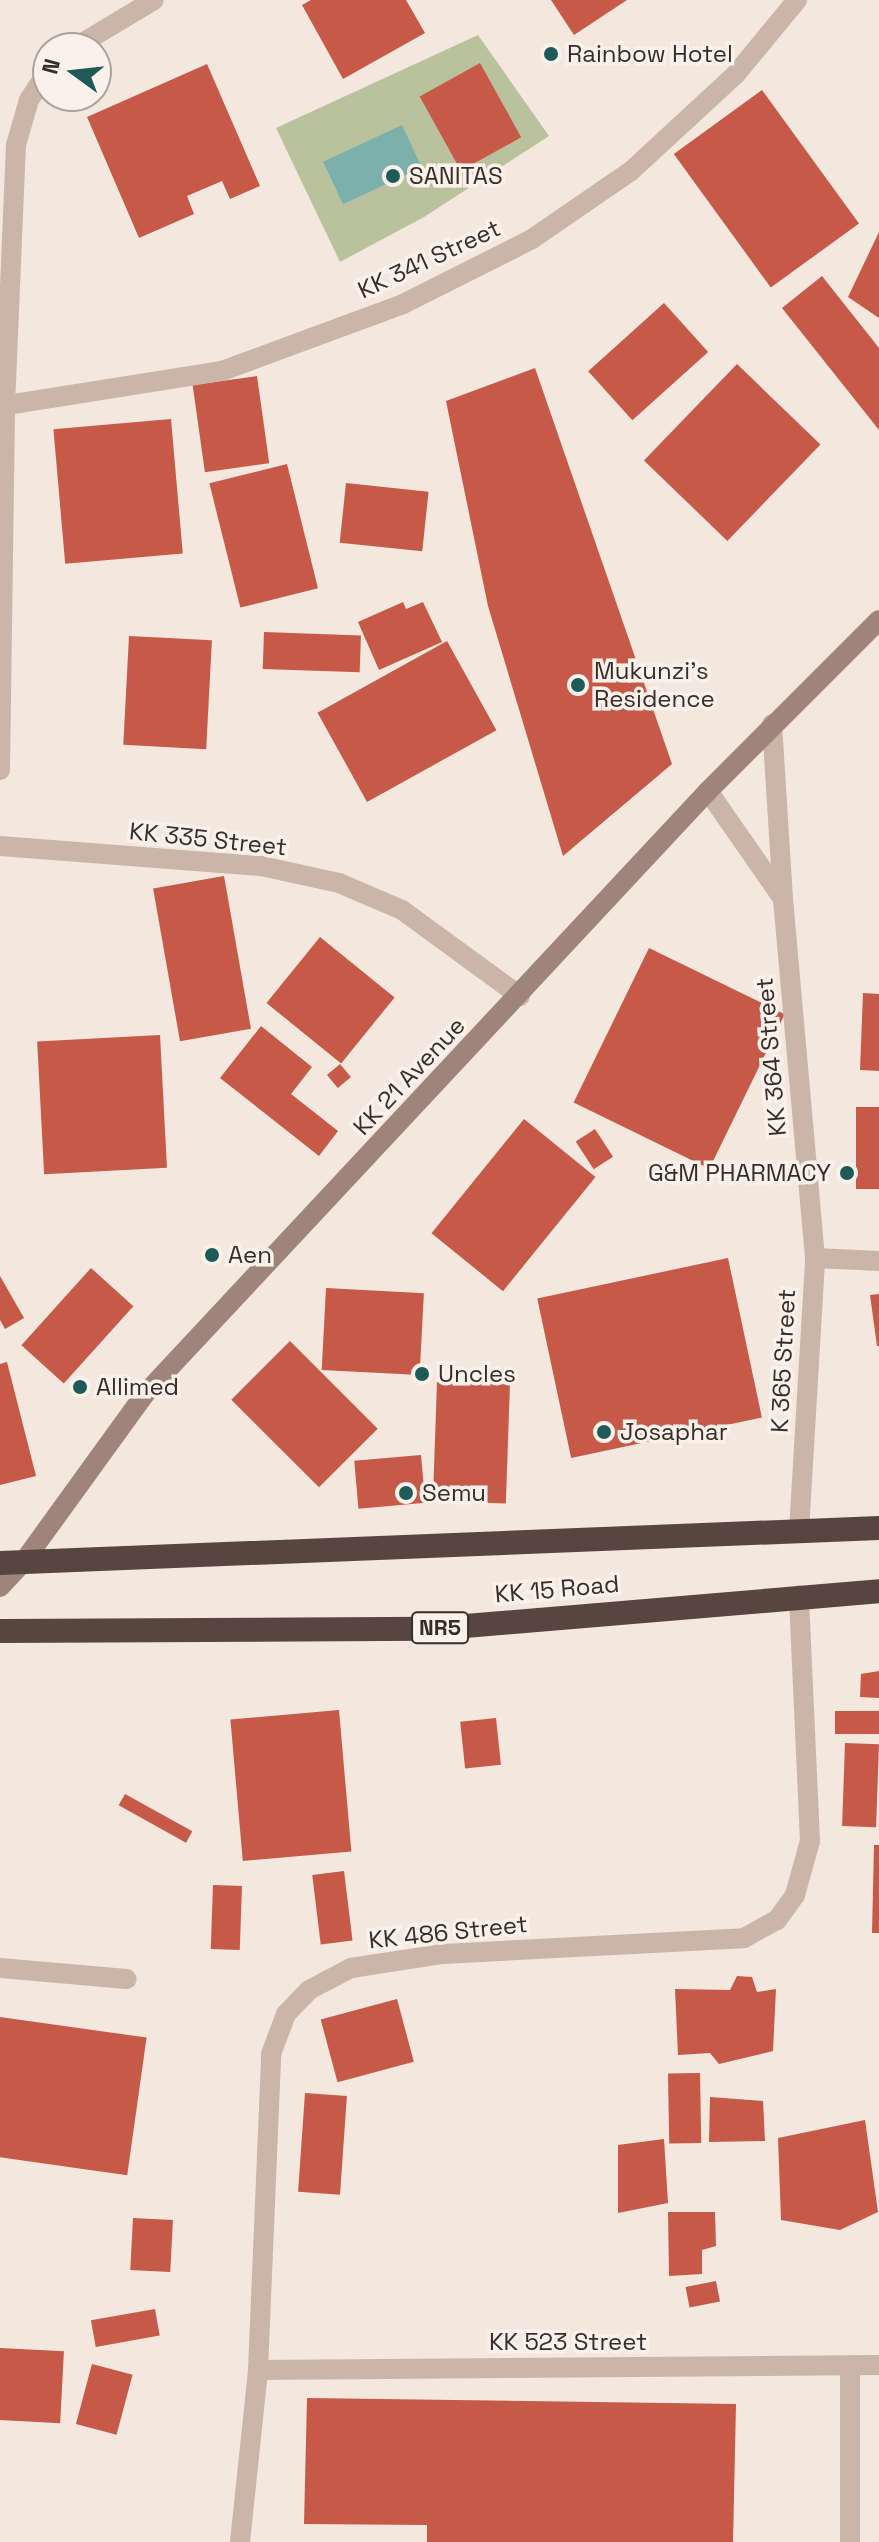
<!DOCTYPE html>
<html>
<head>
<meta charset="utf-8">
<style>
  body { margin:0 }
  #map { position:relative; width:879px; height:2542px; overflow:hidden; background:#f3e7de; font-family:"Space Grotesk",sans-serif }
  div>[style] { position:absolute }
  .green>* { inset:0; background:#bac29d }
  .water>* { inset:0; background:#7cb0ad; transform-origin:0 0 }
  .building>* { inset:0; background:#c75948; transform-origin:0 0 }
  .street>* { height:20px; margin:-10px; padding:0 10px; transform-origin:10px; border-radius:10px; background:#cbb5a9 }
  .secondary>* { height:20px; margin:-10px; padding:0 10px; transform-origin:10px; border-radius:10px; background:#9f847b }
  .highway>* { height:24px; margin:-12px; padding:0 12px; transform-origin:12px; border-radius:12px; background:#594540 }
  .dots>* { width:22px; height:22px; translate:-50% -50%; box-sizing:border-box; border:4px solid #faf1eb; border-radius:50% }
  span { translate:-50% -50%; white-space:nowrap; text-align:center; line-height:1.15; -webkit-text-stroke:7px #faf1eb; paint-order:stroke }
  .shield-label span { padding:2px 6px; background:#faf1eb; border:2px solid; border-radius:6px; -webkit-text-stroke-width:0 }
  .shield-label { font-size:22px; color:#382c29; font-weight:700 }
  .poi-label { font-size:24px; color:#382c29 }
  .left { translate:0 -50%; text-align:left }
  .right { translate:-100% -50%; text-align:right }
  .street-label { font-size:24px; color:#382c29 }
  .north { position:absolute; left:32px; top:32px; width:80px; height:80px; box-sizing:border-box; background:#faf1eb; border:2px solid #aca29d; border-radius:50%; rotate:285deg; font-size:22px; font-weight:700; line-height:32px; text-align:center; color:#382c29 }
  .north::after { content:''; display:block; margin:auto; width:28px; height:36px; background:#1e5b58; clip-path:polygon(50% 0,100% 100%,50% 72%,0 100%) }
</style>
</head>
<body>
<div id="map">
  <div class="green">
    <i style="clip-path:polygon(478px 35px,549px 136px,424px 217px,340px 262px,276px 128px)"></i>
  </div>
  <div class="water">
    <i style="left:402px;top:125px;width:47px;height:87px;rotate:65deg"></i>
  </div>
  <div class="building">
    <i style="clip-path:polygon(311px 0,406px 0,425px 33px,343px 79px,302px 5px)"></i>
    <i style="clip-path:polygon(551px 0,627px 0,574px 35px)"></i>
    <i style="left:480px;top:63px;width:85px;height:69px;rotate:61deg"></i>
    <i style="clip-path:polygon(207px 64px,260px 186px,230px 199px,222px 181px,187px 196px,194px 214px,139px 238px,87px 117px)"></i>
    <i style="left:762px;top:90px;width:165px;height:109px;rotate:54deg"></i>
    <i style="clip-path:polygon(879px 232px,879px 318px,848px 297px)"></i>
    <i style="clip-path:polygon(822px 276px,879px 348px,879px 430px,782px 308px)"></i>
    <i style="left:664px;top:303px;width:66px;height:102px;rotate:48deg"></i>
    <i style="left:737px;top:364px;width:116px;height:134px;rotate:44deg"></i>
    <i style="clip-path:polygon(535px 368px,672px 764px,563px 856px,488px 606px,446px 401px)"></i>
    <i style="left:257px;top:376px;width:88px;height:65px;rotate:82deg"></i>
    <i style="left:171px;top:419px;width:135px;height:118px;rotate:85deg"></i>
    <i style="left:287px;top:464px;width:128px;height:80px;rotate:76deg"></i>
    <i style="left:346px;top:483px;width:83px;height:60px;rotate:6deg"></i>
    <i style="clip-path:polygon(403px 602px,406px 609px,423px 602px,442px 642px,379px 670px,358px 622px)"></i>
    <i style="left:264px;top:632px;width:97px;height:37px;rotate:2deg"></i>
    <i style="left:129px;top:636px;width:83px;height:109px;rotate:3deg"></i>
    <i style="left:447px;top:641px;width:102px;height:148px;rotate:61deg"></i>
    <i style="left:224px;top:876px;width:155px;height:72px;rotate:80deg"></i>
    <i style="left:320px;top:937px;width:96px;height:85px;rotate:39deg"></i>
    <i style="left:649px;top:948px;width:151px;height:172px;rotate:26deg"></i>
    <i style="clip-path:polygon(863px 993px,879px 994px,879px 1071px,860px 1070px)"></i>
    <i style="clip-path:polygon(261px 1026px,312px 1067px,291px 1094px,338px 1131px,319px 1156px,220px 1078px)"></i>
    <i style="left:160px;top:1035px;width:133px;height:123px;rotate:87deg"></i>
    <i style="left:340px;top:1064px;width:17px;height:17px;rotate:50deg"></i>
    <i style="left:879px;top:1107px;width:82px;height:23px;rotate:90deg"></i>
    <i style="left:524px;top:1119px;width:92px;height:147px;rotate:39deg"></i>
    <i style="left:595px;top:1129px;width:33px;height:23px;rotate:57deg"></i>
    <i style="left:728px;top:1258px;width:163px;height:195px;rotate:78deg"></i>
    <i style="left:91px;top:1268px;width:57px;height:104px;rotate:42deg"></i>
    <i style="clip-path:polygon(0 1276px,24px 1318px,5px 1329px,0 1320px)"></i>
    <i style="left:326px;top:1288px;width:98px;height:82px;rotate:3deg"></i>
    <i style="clip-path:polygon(879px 1294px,879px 1346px,877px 1346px,870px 1295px)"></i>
    <i style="left:290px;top:1341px;width:124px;height:83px;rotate:45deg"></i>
    <i style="clip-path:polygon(7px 1362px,36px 1476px,0 1485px,0 1364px)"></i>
    <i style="left:437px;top:1382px;width:73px;height:119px;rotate:2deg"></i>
    <i style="left:421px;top:1455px;width:48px;height:67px;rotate:85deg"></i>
    <i style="clip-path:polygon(879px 1671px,879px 1698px,860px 1697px,861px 1674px)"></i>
    <i style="left:339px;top:1710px;width:142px;height:109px;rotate:85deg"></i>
    <i style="left:879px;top:1711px;width:23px;height:44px;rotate:90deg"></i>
    <i style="left:496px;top:1718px;width:47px;height:36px;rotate:84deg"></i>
    <i style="left:845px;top:1743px;width:34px;height:83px;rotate:2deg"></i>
    <i style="left:125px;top:1794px;width:77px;height:13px;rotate:29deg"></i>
    <i style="clip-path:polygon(874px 1845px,879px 1845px,879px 1933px,872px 1933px)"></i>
    <i style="left:344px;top:1871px;width:70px;height:32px;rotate:83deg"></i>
    <i style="left:213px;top:1885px;width:29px;height:64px;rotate:2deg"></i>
    <i style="clip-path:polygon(737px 1976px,752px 1977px,757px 1992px,776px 1989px,773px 2051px,719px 2064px,710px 2053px,678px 2055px,675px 1989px,730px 1990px)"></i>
    <i style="left:397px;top:1999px;width:65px;height:79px;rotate:75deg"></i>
    <i style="left:0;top:2017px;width:148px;height:139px;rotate:8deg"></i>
    <i style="left:700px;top:2073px;width:70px;height:32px;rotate:89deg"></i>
    <i style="left:305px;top:2093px;width:42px;height:99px;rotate:4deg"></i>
    <i style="clip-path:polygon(710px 2097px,763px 2101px,765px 2141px,709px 2142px)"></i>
    <i style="clip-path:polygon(865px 2120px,878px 2212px,840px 2230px,781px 2220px,778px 2138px)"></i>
    <i style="clip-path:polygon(664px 2139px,668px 2203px,618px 2213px,618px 2145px)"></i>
    <i style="clip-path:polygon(668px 2212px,715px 2212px,716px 2246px,702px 2250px,702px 2274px,669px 2276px)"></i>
    <i style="left:133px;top:2218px;width:40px;height:52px;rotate:3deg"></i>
    <i style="left:716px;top:2281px;width:21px;height:31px;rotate:79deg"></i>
    <i style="left:155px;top:2309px;width:27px;height:65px;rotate:80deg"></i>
    <i style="left:0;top:2348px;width:64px;height:72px;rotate:3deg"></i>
    <i style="left:92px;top:2364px;width:42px;height:62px;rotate:15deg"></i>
    <i style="clip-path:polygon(307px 2398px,736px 2404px,733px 2542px,427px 2542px,427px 2525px,304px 2524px)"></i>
  </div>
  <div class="street">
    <i style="left:74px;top:48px;width:93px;rotate:-31deg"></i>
    <i style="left:0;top:406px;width:225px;rotate:-9deg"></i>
    <i style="left:222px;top:371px;width:193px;rotate:-20.3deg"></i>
    <i style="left:403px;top:304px;width:144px;rotate:-26.7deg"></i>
    <i style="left:532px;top:239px;width:120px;rotate:-34.5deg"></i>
    <i style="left:631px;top:171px;width:143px;rotate:-42.7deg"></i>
    <i style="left:736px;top:74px;width:96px;rotate:-50.5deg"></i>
    <i style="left:772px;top:724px;width:175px;rotate:86.4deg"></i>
    <i style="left:783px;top:899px;width:360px;rotate:84.9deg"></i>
    <i style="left:0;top:770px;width:364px;rotate:-89.2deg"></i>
    <i style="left:5px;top:406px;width:261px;rotate:-87.6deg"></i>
    <i style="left:16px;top:145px;width:47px;rotate:-73.9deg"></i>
    <i style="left:29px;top:100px;width:35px;rotate:-57deg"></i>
    <i style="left:708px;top:791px;width:131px;rotate:55.2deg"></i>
    <i style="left:0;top:846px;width:262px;rotate:4.4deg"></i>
    <i style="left:261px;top:866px;width:80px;rotate:12.3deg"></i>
    <i style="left:339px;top:883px;width:69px;rotate:23.2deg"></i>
    <i style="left:402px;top:910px;width:146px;rotate:36.1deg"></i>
    <i style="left:799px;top:1531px;width:273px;rotate:-86.6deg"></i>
    <i style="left:815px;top:1258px;width:64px;rotate:2.7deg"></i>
    <i style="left:0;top:1968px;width:127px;rotate:5deg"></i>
    <i style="left:850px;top:2365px;width:177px;rotate:90deg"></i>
    <i style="left:258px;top:2370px;width:621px;rotate:-0.46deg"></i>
    <i style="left:240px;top:2542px;width:173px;rotate:-84deg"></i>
    <i style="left:258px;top:2370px;width:316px;rotate:-87.6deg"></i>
    <i style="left:271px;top:2054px;width:43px;rotate:-69.4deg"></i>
    <i style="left:286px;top:2014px;width:33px;rotate:-46deg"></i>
    <i style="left:309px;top:1990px;width:47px;rotate:-27.6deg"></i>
    <i style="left:351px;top:1968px;width:93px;rotate:-8.7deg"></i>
    <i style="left:443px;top:1954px;width:301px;rotate:-3deg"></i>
    <i style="left:744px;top:1938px;width:38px;rotate:-29deg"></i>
    <i style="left:777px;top:1920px;width:31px;rotate:-54deg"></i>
    <i style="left:795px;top:1895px;width:56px;rotate:-74.5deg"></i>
    <i style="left:810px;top:1841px;width:246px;rotate:-92.6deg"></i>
  </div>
  <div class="secondary">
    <i style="left:0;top:1587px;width:35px;rotate:-47deg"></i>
    <i style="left:24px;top:1561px;width:205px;rotate:-54.1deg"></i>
    <i style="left:144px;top:1395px;width:826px;rotate:-46.96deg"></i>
    <i style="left:708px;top:791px;width:242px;rotate:-45deg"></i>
  </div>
  <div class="highway">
    <i style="left:0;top:1563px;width:880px;rotate:-2.28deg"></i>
    <i style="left:0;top:1631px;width:430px;rotate:-0.3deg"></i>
    <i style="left:430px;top:1629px;width:451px;rotate:-4.8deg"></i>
  </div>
  <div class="dots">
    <i style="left:551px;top:54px;background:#1e5b58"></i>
    <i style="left:393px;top:176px;background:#1e5b58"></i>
    <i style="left:578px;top:685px;background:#1e5b58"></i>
    <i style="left:847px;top:1173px;background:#1e5b58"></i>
    <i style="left:212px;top:1255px;background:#1e5b58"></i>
    <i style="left:422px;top:1374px;background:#1e5b58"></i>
    <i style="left:80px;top:1387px;background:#1e5b58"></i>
    <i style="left:604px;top:1432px;background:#1e5b58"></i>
    <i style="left:406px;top:1493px;background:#1e5b58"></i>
  </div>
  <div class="shield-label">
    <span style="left:440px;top:1628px">NR5</span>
  </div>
  <div class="poi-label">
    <span class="left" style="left:567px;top:54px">Rainbow Hotel</span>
    <span class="left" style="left:409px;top:176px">SANITAS</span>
    <span class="left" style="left:594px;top:685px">Mukunzi's<br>Residence</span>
    <span class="right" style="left:831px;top:1173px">G&amp;M PHARMACY</span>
    <span class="left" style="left:228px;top:1255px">Aen</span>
    <span class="left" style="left:438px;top:1374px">Uncles</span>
    <span class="left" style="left:96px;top:1387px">Allimed</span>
    <span class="left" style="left:620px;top:1432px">Josaphar</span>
    <span class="left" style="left:422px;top:1493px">Semu</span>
  </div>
  <div class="street-label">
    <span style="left:429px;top:259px;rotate:-25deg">KK 341 Street</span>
    <span style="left:208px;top:839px;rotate:6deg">KK 335 Street</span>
    <span style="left:771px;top:1057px;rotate:-95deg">KK 364 Street</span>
    <span style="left:409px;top:1076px;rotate:-47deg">KK 21 Avenue</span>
    <span style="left:783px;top:1361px;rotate:-87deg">K 365 Street</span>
    <span style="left:557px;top:1589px;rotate:-5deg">KK 15 Road</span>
    <span style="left:448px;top:1932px;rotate:-6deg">KK 486 Street</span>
    <span style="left:568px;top:2342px">KK 523 Street</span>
  </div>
  <div class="north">N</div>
</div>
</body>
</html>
